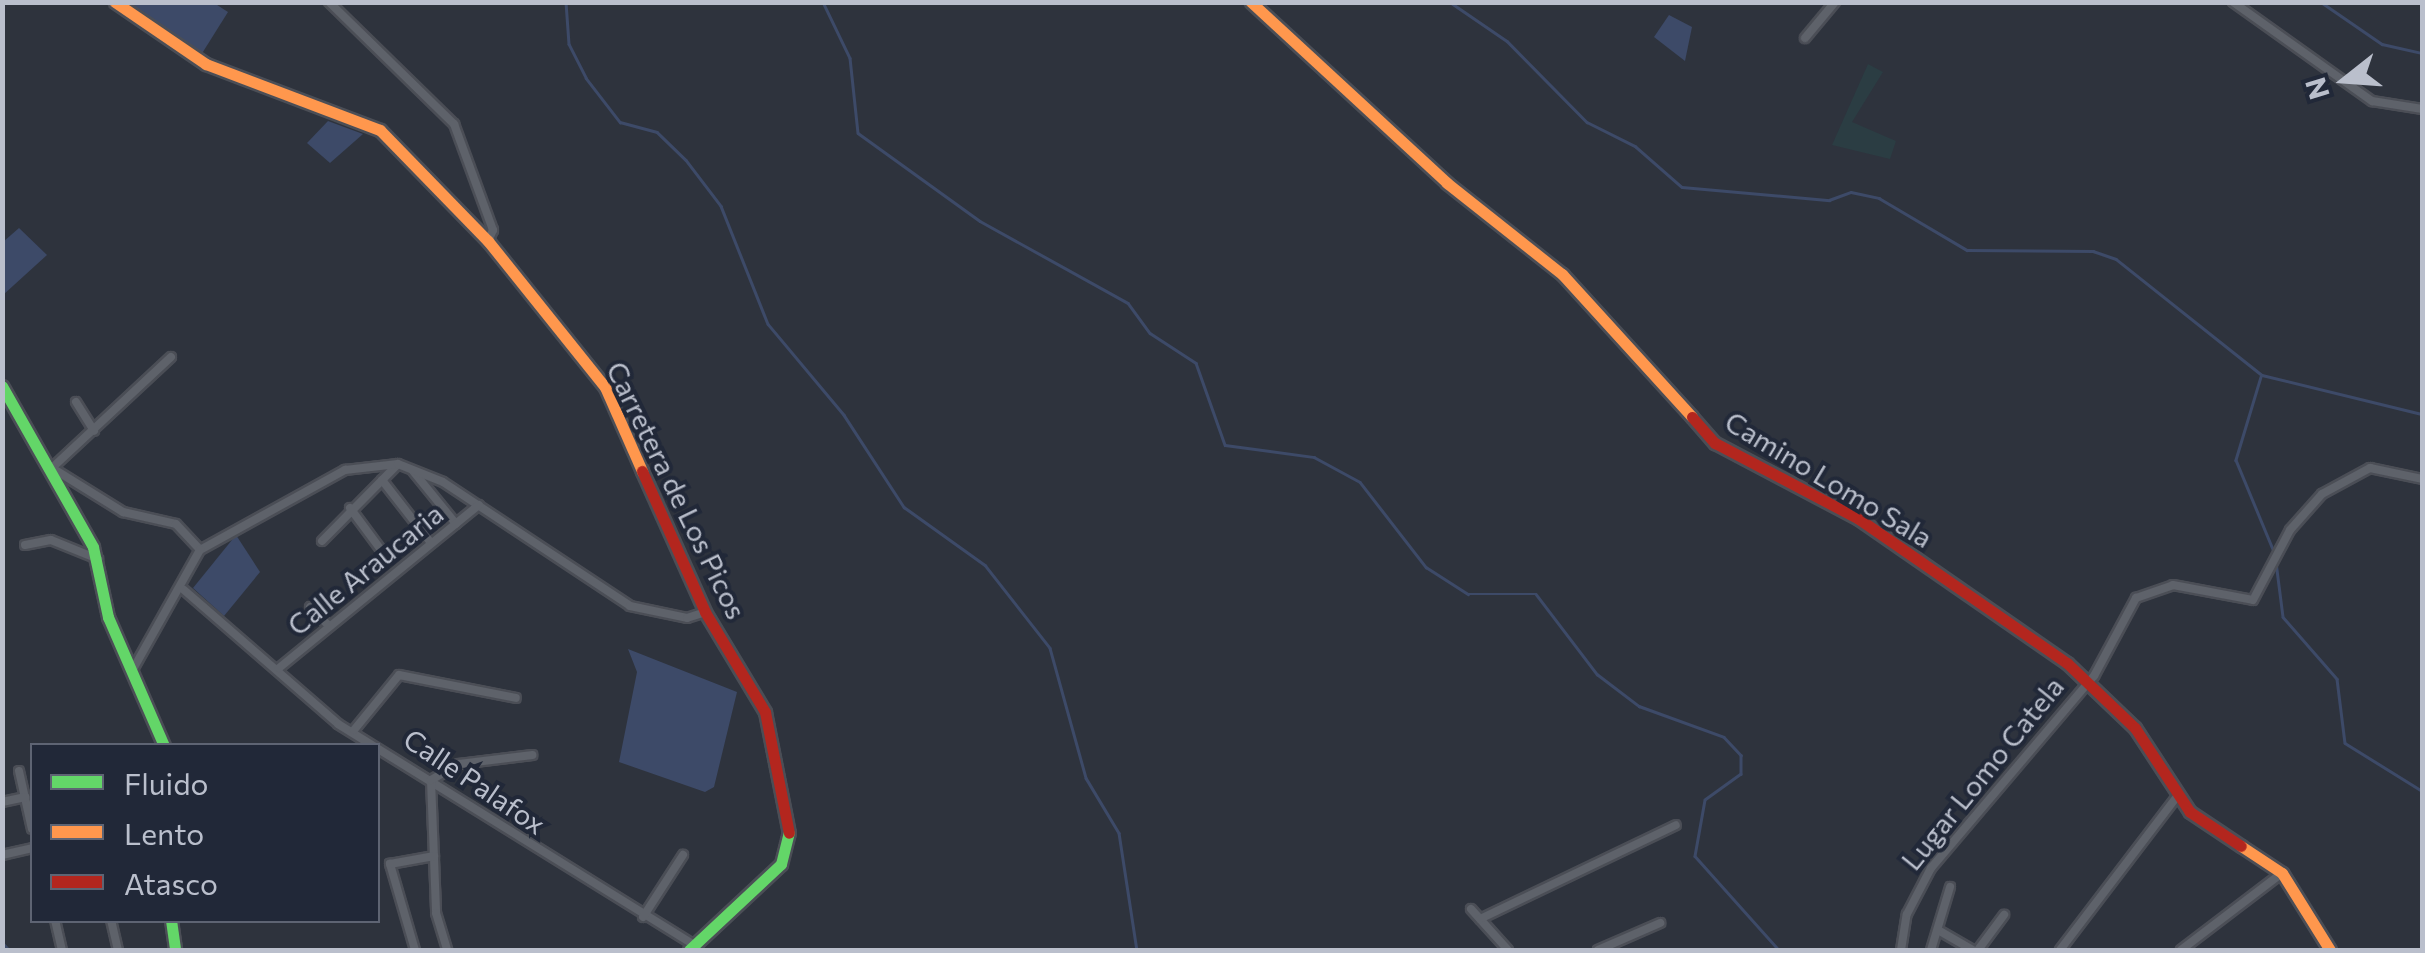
<!DOCTYPE html>
<html>
<head>
<meta charset="utf-8">
<style>
  body { margin:0 }
  #map { position:relative; width:2425px; height:953px; overflow:hidden; background:#2e333d; font-family:Commissioner,sans-serif }
  div>[style] { position:absolute }
  .green>* { inset:0; background:#2b3d43 }
  .water>* { inset:0; background:#3d4a68 }
  .stream>* { height:2.5px; margin:-1.25px; padding:0 1.25px; transform-origin:1.25px; border-radius:1.25px; background:#3d4a68 }
  .roads { filter:drop-shadow(2px 0 #4b4e56) drop-shadow(-2px 0 #4b4e56) drop-shadow(0 2px #4b4e56) drop-shadow(0 -2px #4b4e56) }
  .street>* { height:8px; margin:-4px; padding:0 4px; transform-origin:4px; border-radius:4px; background:#5e626a }
  .fast>* { height:11px; margin:-5.5px; padding:0 5.5px; transform-origin:5.5px; border-radius:5.5px; background:#63d668 }
  .slow>* { height:11px; margin:-5.5px; padding:0 5.5px; transform-origin:5.5px; border-radius:5.5px; background:#ff974d }
  .jam>* { height:11px; margin:-5.5px; padding:0 5.5px; transform-origin:5.5px; border-radius:5.5px; background:#b3261e }
  span { translate:-50% -50%; white-space:nowrap; text-align:center; line-height:1.15; -webkit-text-stroke:8px #212838; paint-order:stroke }
  .street-label { font-size:28px; color:#babfcc }
  .frame { position:absolute; inset:0; border:5px solid #babfcc; pointer-events:none }
  .legend { position:absolute; left:30px; top:743px; width:350px; height:180px; box-sizing:border-box; background:#212838; border:2px solid #5e6473; margin:0; padding:12px 18px; list-style:none; font-size:30px; color:#babfcc }
  .legend li { display:flex; align-items:center; gap:20px; height:50px }
  .legend b { width:50px; border:2px solid #5e6473 }
  .north { position:absolute; left:2295px; top:30px; width:100px; height:100px; -webkit-text-stroke:8px #212838; paint-order:stroke; rotate:253deg; font-size:28px; font-weight:700; line-height:40px; text-align:center; color:#babfcc }
  .north::after { content:''; display:block; margin:auto; width:35px; height:45px; background:#babfcc; clip-path:polygon(50% 0,100% 100%,50% 72%,0 100%) }
</style>
</head>
<body>
<div id="map">
  <div class="green">
    <i style="clip-path:polygon(1868px 64px,1883px 72px,1852px 122px,1896px 141px,1890px 159px,1832px 145px)"></i>
  </div>
  <div class="water">
    <i style="clip-path:polygon(130px 3px,214px 3px,228px 12px,201px 55px)"></i>
    <i style="clip-path:polygon(1669px 15px,1692px 27px,1685px 61px,1654px 37px)"></i>
    <i style="clip-path:polygon(328px 121px,363px 134px,330px 163px,307px 143px)"></i>
    <i style="clip-path:polygon(19px 228px,47px 255px,3px 295px,3px 242px)"></i>
    <i style="clip-path:polygon(236px 535px,260px 572px,224px 616px,193px 588px)"></i>
    <i style="clip-path:polygon(628px 649px,737px 692px,714px 787px,705px 792px,619px 762px,637px 672px)"></i>
  </div>
  <div class="stream">
    <i style="left:566px;top:2px;width:42px;rotate:85.9deg"></i>
    <i style="left:569px;top:44px;width:38px;rotate:63deg"></i>
    <i style="left:586px;top:78px;width:56px;rotate:52.3deg"></i>
    <i style="left:620px;top:122px;width:38px;rotate:15deg"></i>
    <i style="left:657px;top:132px;width:40px;rotate:44deg"></i>
    <i style="left:686px;top:160px;width:58px;rotate:52.7deg"></i>
    <i style="left:721px;top:206px;width:127px;rotate:68.3deg"></i>
    <i style="left:768px;top:324px;width:119px;rotate:50.1deg"></i>
    <i style="left:844px;top:415px;width:110px;rotate:56.9deg"></i>
    <i style="left:904px;top:507px;width:100px;rotate:35.6deg"></i>
    <i style="left:985px;top:565px;width:105px;rotate:51.9deg"></i>
    <i style="left:1050px;top:648px;width:135px;rotate:74.5deg"></i>
    <i style="left:1086px;top:778px;width:64px;rotate:59deg"></i>
    <i style="left:1119px;top:833px;width:118px;rotate:81.3deg"></i>
    <i style="left:823px;top:2px;width:62px;rotate:64.3deg"></i>
    <i style="left:850px;top:58px;width:75px;rotate:83.9deg"></i>
    <i style="left:858px;top:133px;width:150px;rotate:35.8deg"></i>
    <i style="left:980px;top:221px;width:169px;rotate:29deg"></i>
    <i style="left:1128px;top:303px;width:37px;rotate:54deg"></i>
    <i style="left:1150px;top:333px;width:55px;rotate:33.1deg"></i>
    <i style="left:1196px;top:363px;width:87px;rotate:70.5deg"></i>
    <i style="left:1225px;top:445px;width:90px;rotate:7.7deg"></i>
    <i style="left:1314px;top:457px;width:52px;rotate:28.5deg"></i>
    <i style="left:1360px;top:482px;width:108px;rotate:52.2deg"></i>
    <i style="left:1426px;top:567px;width:50px;rotate:32.7deg"></i>
    <i style="left:1468px;top:594px;width:68px"></i>
    <i style="left:1536px;top:594px;width:101px;rotate:52.7deg"></i>
    <i style="left:1597px;top:674px;width:53px;rotate:37.3deg"></i>
    <i style="left:1639px;top:706px;width:90px;rotate:20deg"></i>
    <i style="left:1724px;top:737px;width:25px;rotate:47deg"></i>
    <i style="left:1741px;top:755px;width:19px;rotate:90deg"></i>
    <i style="left:1741px;top:774px;width:44px;rotate:144.2deg"></i>
    <i style="left:1705px;top:800px;width:57px;rotate:100.1deg"></i>
    <i style="left:1695px;top:856px;width:126px;rotate:48.2deg"></i>
    <i style="left:1450px;top:2px;width:69px;rotate:34.4deg"></i>
    <i style="left:1507px;top:41px;width:114px;rotate:45.4deg"></i>
    <i style="left:1587px;top:122px;width:54px;rotate:26.6deg"></i>
    <i style="left:1635px;top:146px;width:62px;rotate:41.1deg"></i>
    <i style="left:1682px;top:187px;width:148px;rotate:5.1deg"></i>
    <i style="left:1829px;top:200px;width:23px;rotate:-20deg"></i>
    <i style="left:1851px;top:192px;width:29px;rotate:12deg"></i>
    <i style="left:1879px;top:198px;width:102px;rotate:30.6deg"></i>
    <i style="left:1967px;top:250px;width:126px;rotate:0.5deg"></i>
    <i style="left:2093px;top:251px;width:24px;rotate:19deg"></i>
    <i style="left:2116px;top:259px;width:186px;rotate:38.5deg"></i>
    <i style="left:2262px;top:375px;width:165px;rotate:13.7deg"></i>
    <i style="left:2321px;top:2px;width:74px;rotate:34.5deg"></i>
    <i style="left:2382px;top:44px;width:41px;rotate:12.7deg"></i>
    <i style="left:2261px;top:377px;width:87px;rotate:106.8deg"></i>
    <i style="left:2236px;top:460px;width:102px;rotate:67.5deg"></i>
    <i style="left:2276px;top:562px;width:55px;rotate:82.7deg"></i>
    <i style="left:2283px;top:617px;width:82px;rotate:48.9deg"></i>
    <i style="left:2337px;top:679px;width:64px;rotate:82.9deg"></i>
    <i style="left:2345px;top:743px;width:91px;rotate:31.9deg"></i>
    <i style="left:2px;top:942px;width:11px;rotate:49deg"></i>
  </div>
  <div class="roads">
    <div class="street">
      <i style="left:329px;top:2px;width:175px;rotate:44.3deg"></i>
      <i style="left:454px;top:124px;width:113px;rotate:69.8deg"></i>
      <i style="left:493px;top:230px;width:12px;rotate:114deg"></i>
      <i style="left:2233px;top:2px;width:171px;rotate:35.5deg"></i>
      <i style="left:2372px;top:101px;width:51px;rotate:9.1deg"></i>
      <i style="left:1805px;top:38px;width:47px;rotate:-50.2deg"></i>
      <i style="left:171px;top:357px;width:163px;rotate:137deg"></i>
      <i style="left:52px;top:468px;width:84px;rotate:31.8deg"></i>
      <i style="left:123px;top:512px;width:54px;rotate:12.8deg"></i>
      <i style="left:176px;top:524px;width:35px;rotate:47deg"></i>
      <i style="left:76px;top:402px;width:34px;rotate:58deg"></i>
      <i style="left:413px;top:471px;width:68px;rotate:50.9deg"></i>
      <i style="left:382px;top:480px;width:80px;rotate:52.1deg"></i>
      <i style="left:350px;top:508px;width:49px;rotate:53.4deg"></i>
      <i style="left:322px;top:541px;width:108px;rotate:-45.4deg"></i>
      <i style="left:25px;top:545px;width:26px;rotate:-11deg"></i>
      <i style="left:51px;top:540px;width:51px;rotate:22deg"></i>
      <i style="left:200px;top:550px;width:166px;rotate:-28.9deg"></i>
      <i style="left:345px;top:470px;width:53px;rotate:-6.5deg"></i>
      <i style="left:398px;top:464px;width:48px;rotate:21.8deg"></i>
      <i style="left:443px;top:482px;width:224px;rotate:33.5deg"></i>
      <i style="left:630px;top:606px;width:58px;rotate:11.9deg"></i>
      <i style="left:687px;top:618px;width:19px;rotate:-18deg"></i>
      <i style="left:184px;top:590px;width:204px;rotate:41deg"></i>
      <i style="left:338px;top:724px;width:419px;rotate:31.8deg"></i>
      <i style="left:310px;top:607px;width:25px;rotate:45deg"></i>
      <i style="left:279px;top:668px;width:258px;rotate:-39.2deg"></i>
      <i style="left:132px;top:671px;width:139px;rotate:-60.7deg"></i>
      <i style="left:354px;top:730px;width:71px;rotate:-50.7deg"></i>
      <i style="left:399px;top:675px;width:119px;rotate:11.1deg"></i>
      <i style="left:19px;top:771px;width:59px;rotate:77.4deg"></i>
      <i style="left:431px;top:780px;width:133px;rotate:87.8deg"></i>
      <i style="left:436px;top:913px;width:39px;rotate:73deg"></i>
      <i style="left:431px;top:780px;width:32px;rotate:-30deg"></i>
      <i style="left:459px;top:764px;width:74px;rotate:-7deg"></i>
      <i style="left:2px;top:802px;width:24px;rotate:-12deg"></i>
      <i style="left:2px;top:855px;width:31px;rotate:-13deg"></i>
      <i style="left:1471px;top:909px;width:55px;rotate:47.9deg"></i>
      <i style="left:643px;top:917px;width:74px;rotate:-57.2deg"></i>
      <i style="left:1480px;top:919px;width:217px;rotate:-25.6deg"></i>
      <i style="left:55px;top:920px;width:31px;rotate:77deg"></i>
      <i style="left:111px;top:920px;width:31px;rotate:77deg"></i>
      <i style="left:1938px;top:930px;width:39px;rotate:30deg"></i>
      <i style="left:415px;top:950px;width:90px;rotate:-106.2deg"></i>
      <i style="left:390px;top:864px;width:45px;rotate:-10.3deg"></i>
      <i style="left:1598px;top:950px;width:68px;rotate:-23.5deg"></i>
      <i style="left:1901px;top:950px;width:36px;rotate:-81deg"></i>
      <i style="left:1907px;top:914px;width:52px;rotate:-62.4deg"></i>
      <i style="left:1931px;top:868px;width:252px;rotate:-49.7deg"></i>
      <i style="left:2094px;top:676px;width:89px;rotate:-61.7deg"></i>
      <i style="left:2136px;top:598px;width:39px;rotate:-19deg"></i>
      <i style="left:2173px;top:585px;width:81px;rotate:10.6deg"></i>
      <i style="left:2253px;top:600px;width:79px;rotate:-62.1deg"></i>
      <i style="left:2290px;top:530px;width:48px;rotate:-48.4deg"></i>
      <i style="left:2322px;top:494px;width:55px;rotate:-28.4deg"></i>
      <i style="left:2370px;top:468px;width:53px;rotate:11.9deg"></i>
      <i style="left:1931px;top:950px;width:66px;rotate:-73.2deg"></i>
      <i style="left:1978px;top:950px;width:44px;rotate:-53.4deg"></i>
      <i style="left:2060px;top:950px;width:191px;rotate:-52.7deg"></i>
      <i style="left:2181px;top:950px;width:127px;rotate:-37.3deg"></i>
    </div>
    <div class="fast">
      <i style="left:2px;top:386px;width:185px;rotate:60.5deg"></i>
      <i style="left:93px;top:547px;width:72px;rotate:77.9deg"></i>
      <i style="left:108px;top:617px;width:141px;rotate:66.5deg"></i>
      <i style="left:171px;top:920px;width:30px;rotate:82deg"></i>
      <i style="left:689px;top:950px;width:126px;rotate:-43.1deg"></i>
      <i style="left:781px;top:864px;width:32px;rotate:-76deg"></i>
    </div>
    <div class="slow">
      <i style="left:115px;top:2px;width:110px;rotate:34.3deg"></i>
      <i style="left:206px;top:64px;width:186px;rotate:20.8deg"></i>
      <i style="left:380px;top:130px;width:155px;rotate:45.8deg"></i>
      <i style="left:488px;top:241px;width:187px;rotate:51.3deg"></i>
      <i style="left:605px;top:387px;width:92px;rotate:66.2deg"></i>
      <i style="left:1251px;top:2px;width:267px;rotate:42.7deg"></i>
      <i style="left:1447px;top:183px;width:147px;rotate:38.4deg"></i>
      <i style="left:1562px;top:274px;width:193px;rotate:47.7deg"></i>
      <i style="left:2241px;top:846px;width:49px;rotate:33.4deg"></i>
      <i style="left:2282px;top:873px;width:91px;rotate:58.1deg"></i>
    </div>
    <div class="jam">
      <i style="left:1692px;top:417px;width:35px;rotate:49deg"></i>
      <i style="left:1715px;top:443px;width:163px;rotate:27.8deg"></i>
      <i style="left:1859px;top:519px;width:253px;rotate:34.7deg"></i>
      <i style="left:2067px;top:663px;width:94px;rotate:43.7deg"></i>
      <i style="left:2135px;top:728px;width:100px;rotate:56.8deg"></i>
      <i style="left:2190px;top:812px;width:61px;rotate:33.7deg"></i>
      <i style="left:642px;top:471px;width:154px;rotate:65.9deg"></i>
      <i style="left:705px;top:612px;width:117px;rotate:59deg"></i>
      <i style="left:765px;top:712px;width:123px;rotate:78.8deg"></i>
    </div>
  </div>
  <div class="street-label">
    <span style="left:1829px;top:479px;rotate:31deg">Camino Lomo Sala</span>
    <span style="left:677px;top:490px;rotate:64deg">Carretera de Los Picos</span>
    <span style="left:365px;top:569px;rotate:-39deg">Calle Araucaria</span>
    <span style="left:1982px;top:773px;rotate:-51deg">Lugar Lomo Catela</span>
    <span style="left:475px;top:781px;rotate:34deg">Calle Palafox</span>
  </div>
  <div class="frame"></div>
  <ul class="legend">
  <li><b style="height:12px;background:#63d668"></b>Fluido</li>
  <li><b style="height:12px;background:#ff974d"></b>Lento</li>
  <li><b style="height:12px;background:#b3261e"></b>Atasco</li>
  </ul>
  <div class="north">N</div>
</div>
</body>
</html>
